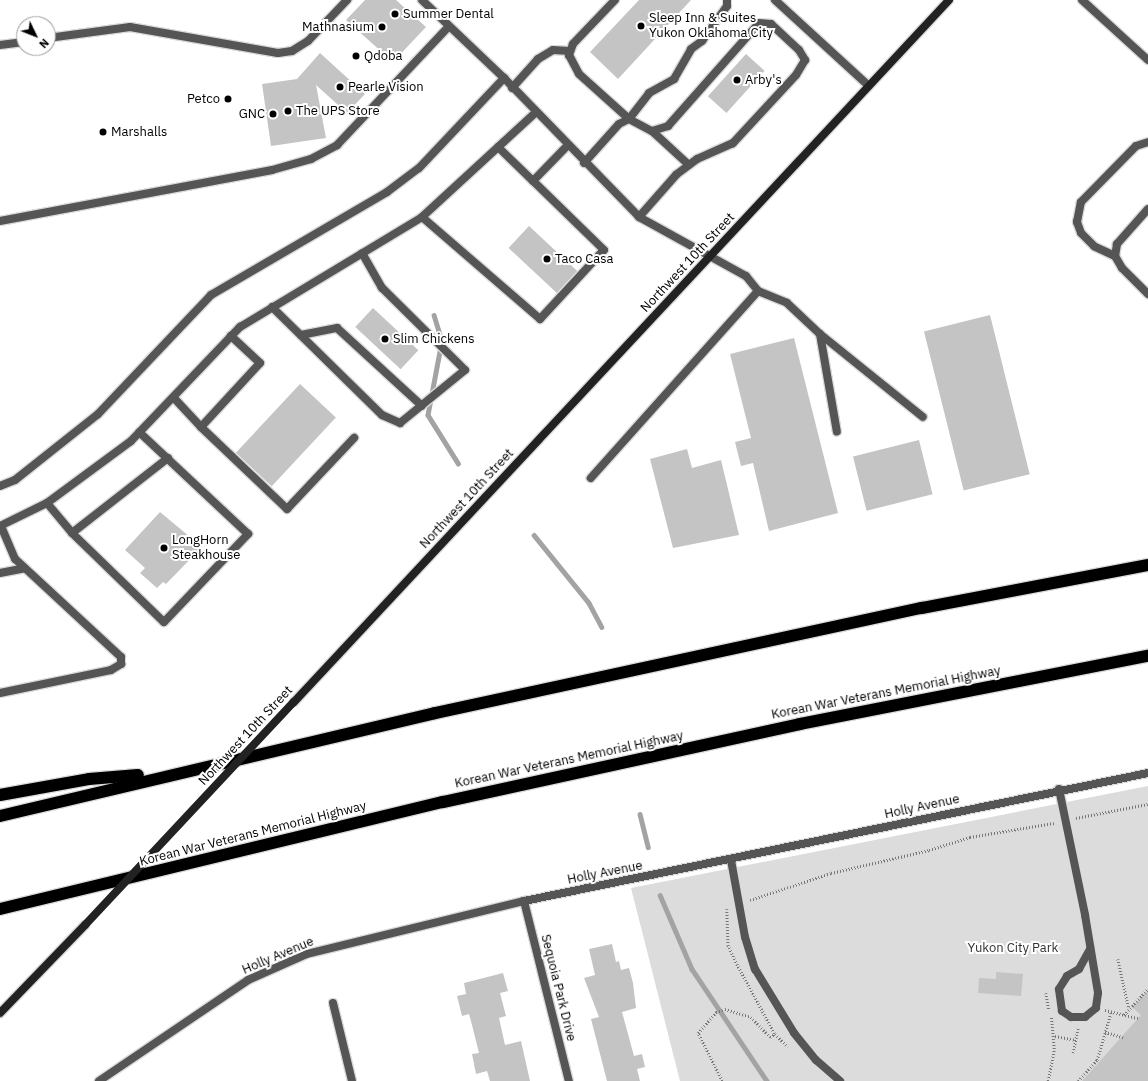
<!DOCTYPE html>
<html>
<head>
<meta charset="utf-8">
<style>
  body { margin:0 }
  #map { position:relative; width:1148px; height:1081px; overflow:hidden; background:#fff; font-family:"IBM Plex Sans",sans-serif }
  div>[style] { position:absolute }
  .green>* { inset:0; background:#dcdcdc }
  .stream>* { height:4.5px; margin:-2.25px; padding:0 2.25px; transform-origin:2.25px; border-radius:2.25px; background:#a3a3a3 }
  .building>* { inset:0; background:#c4c4c4; transform-origin:0 0 }
  .path>* { height:2.5px; margin-top:-1.25px; transform-origin:0; background:repeating-linear-gradient(90deg,#777 0 1px,transparent 0 3px) }
  .roads { filter:drop-shadow(1px 0 #dbdbdb) drop-shadow(-1px 0 #dbdbdb) drop-shadow(0 1px #dbdbdb) drop-shadow(0 -1px #dbdbdb) }
  .lane>* { height:8px; margin:-4px; padding:0 4px; transform-origin:4px; border-radius:4px; background:#555 }
  .street>* { height:8px; margin:-4px; padding:0 4px; transform-origin:4px; border-radius:4px; background:#555 }
  .secondary>* { height:8px; margin:-4px; padding:0 4px; transform-origin:4px; border-radius:4px; background:#222 }
  .highway>* { height:12px; margin:-6px; padding:0 6px; transform-origin:6px; border-radius:6px; background:#000 }
  .secondary-bridge>* { height:8px; margin:-4px; padding:0 4px; transform-origin:4px; border-radius:4px; background:#222 }
  .dots>* { width:11px; height:11px; translate:-50% -50%; box-sizing:border-box; border:2px solid #fff; border-radius:50% }
  span { translate:-50% -50%; white-space:nowrap; text-align:center; line-height:1.15; -webkit-text-stroke:4px #fff; paint-order:stroke }
  .poi-label { font-size:13px; color:#000 }
  .left { translate:0 -50%; text-align:left }
  .right { translate:-100% -50%; text-align:right }
  .street-label { font-size:13px; color:#000 }
  .park-label { font-size:13px; color:#333 }
  .north { position:absolute; left:16px; top:16px; width:40px; height:40px; box-sizing:border-box; background:#fff; border:1px solid #999; border-radius:50%; rotate:133deg; font-size:11px; font-weight:700; line-height:16px; text-align:center; color:#000 }
  .north::after { content:''; display:block; margin:auto; width:14px; height:18px; background:#000; clip-path:polygon(50% 0,100% 100%,50% 72%,0 100%) }
</style>
</head>
<body>
<div id="map">
  <div class="green">
    <i style="clip-path:polygon(1148px 786px,1148px 1081px,680px 1081px,631px 888px)"></i>
  </div>
  <div class="stream">
    <i style="left:434px;top:315px;width:27px;rotate:73deg"></i>
    <i style="left:442px;top:341px;width:75px;rotate:100.7deg"></i>
    <i style="left:428px;top:415px;width:57px;rotate:58deg"></i>
    <i style="left:534px;top:535px;width:87px;rotate:51deg"></i>
    <i style="left:589px;top:603px;width:27px;rotate:62deg"></i>
    <i style="left:640px;top:814px;width:34px;rotate:76deg"></i>
    <i style="left:660px;top:895px;width:81px;rotate:66.6deg"></i>
    <i style="left:692px;top:969px;width:135px;rotate:56.2deg"></i>
  </div>
  <div class="building">
    <i style="clip-path:polygon(365px 0,396px 0,426px 27px,393px 62px,346px 20px)"></i>
    <i style="clip-path:polygon(639px 0,691px 0,618px 79px,590px 52px)"></i>
    <i style="clip-path:polygon(320px 53px,365px 94px,347px 113px,316px 85px,326px 138px,271px 146px,262px 84px,297px 79px)"></i>
    <i style="left:746px;top:54px;width:25px;height:57px;rotate:42deg"></i>
    <i style="left:529px;top:226px;width:66px;height:30px;rotate:43deg"></i>
    <i style="left:373px;top:308px;width:62px;height:26px;rotate:43deg"></i>
    <i style="left:990px;top:315px;width:164px;height:68px;rotate:76deg"></i>
    <i style="clip-path:polygon(794px 338px,838px 513px,769px 531px,753px 463px,741px 466px,735px 442px,751px 438px,730px 354px)"></i>
    <i style="left:300px;top:384px;width:49px;height:94px;rotate:43deg"></i>
    <i style="left:919px;top:440px;width:56px;height:68px;rotate:76deg"></i>
    <i style="clip-path:polygon(687px 449px,692px 468px,721px 460px,739px 535px,673px 548px,650px 459px)"></i>
    <i style="clip-path:polygon(160px 512px,202px 547px,166px 584px,163px 582px,157px 588px,140px 573px,145px 568px,125px 550px)"></i>
    <i style="clip-path:polygon(612px 944px,616px 962px,619px 961px,621px 970px,629px 968px,633px 983px,636px 1008px,622px 1012px,634px 1056px,642px 1054px,645px 1067px,637px 1069px,640px 1081px,607px 1081px,591px 1019px,599px 1017px,584px 978px,595px 975px,589px 949px)"></i>
    <i style="clip-path:polygon(996px 972px,1023px 974px,1021px 996px,978px 993px,979px 978px,996px 979px)"></i>
    <i style="clip-path:polygon(503px 973px,508px 991px,500px 993px,506px 1016px,499px 1018px,505px 1045px,521px 1041px,530px 1081px,490px 1081px,487px 1071px,476px 1074px,472px 1054px,479px 1053px,472px 1025px,469px 1014px,462px 1016px,457px 996px,466px 994px,464px 983px)"></i>
    <i style="clip-path:polygon(1148px 990px,1148px 1081px,1082px 1081px,1141px 1015px,1132px 1007px)"></i>
  </div>
  <div class="path">
    <i style="left:1076px;top:818px;width:73px;rotate:-11deg"></i>
    <i style="left:750px;top:900px;width:85px;rotate:-18.4deg"></i>
    <i style="left:831px;top:873px;width:101px;rotate:-13.2deg"></i>
    <i style="left:929px;top:850px;width:43px;rotate:-17.6deg"></i>
    <i style="left:970px;top:837px;width:85px;rotate:-9.5deg"></i>
    <i style="left:727px;top:909px;width:36px;rotate:88deg"></i>
    <i style="left:728px;top:945px;width:21px;rotate:65deg"></i>
    <i style="left:737px;top:964px;width:80px;rotate:61.5deg"></i>
    <i style="left:775px;top:1034px;width:18px;rotate:45deg"></i>
    <i style="left:1118px;top:959px;width:51px;rotate:77.6deg"></i>
    <i style="left:1046px;top:993px;width:17px;rotate:80deg"></i>
    <i style="left:1105px;top:1010px;width:34px;rotate:14deg"></i>
    <i style="left:1124px;top:1015px;width:36px;rotate:-48deg"></i>
    <i style="left:1105px;top:1032px;width:19px;rotate:16deg"></i>
    <i style="left:1055px;top:1036px;width:20px;rotate:11deg"></i>
    <i style="left:1073px;top:1053px;width:25px;rotate:-79deg"></i>
    <i style="left:722px;top:1081px;width:54px;rotate:-116.6deg"></i>
    <i style="left:698px;top:1033px;width:28px;rotate:-49deg"></i>
    <i style="left:716px;top:1012px;width:9px;rotate:-18deg"></i>
    <i style="left:725px;top:1009px;width:27px;rotate:17deg"></i>
    <i style="left:751px;top:1017px;width:28px;rotate:46deg"></i>
    <i style="left:770px;top:1037px;width:6px;rotate:-31deg"></i>
    <i style="left:1048px;top:1081px;width:33px;rotate:-79deg"></i>
    <i style="left:1054px;top:1049px;width:32px;rotate:-95deg"></i>
    <i style="left:1078px;top:1081px;width:28px;rotate:-48deg"></i>
    <i style="left:1097px;top:1060px;width:50px;rotate:-73.7deg"></i>
  </div>
  <div class="roads">
    <div class="lane">
      <i style="left:422px;top:0;width:113px;rotate:43.6deg"></i>
      <i style="left:504px;top:78px;width:194px;rotate:45.8deg"></i>
      <i style="left:639px;top:217px;width:122px;rotate:28.9deg"></i>
      <i style="left:746px;top:276px;width:19px;rotate:51deg"></i>
      <i style="left:758px;top:291px;width:251px;rotate:131.8deg"></i>
      <i style="left:615px;top:0;width:61px;rotate:133.7deg"></i>
      <i style="left:573px;top:44px;width:12px;rotate:110deg"></i>
      <i style="left:569px;top:55px;width:21px;rotate:62deg"></i>
      <i style="left:579px;top:74px;width:67px;rotate:42deg"></i>
      <i style="left:629px;top:119px;width:33px;rotate:-52deg"></i>
      <i style="left:649px;top:93px;width:29px;rotate:-29deg"></i>
      <i style="left:674px;top:79px;width:34px;rotate:-60deg"></i>
      <i style="left:691px;top:49px;width:14px;rotate:-36deg"></i>
      <i style="left:702px;top:41px;width:43px;rotate:-54.5deg"></i>
      <i style="left:727px;top:6px;width:6px;rotate:-90deg"></i>
      <i style="left:775px;top:0;width:127px;rotate:42.5deg"></i>
      <i style="left:48px;top:38px;width:83px;rotate:-7.6deg"></i>
      <i style="left:130px;top:27px;width:150px;rotate:10deg"></i>
      <i style="left:278px;top:53px;width:14px;rotate:-8deg"></i>
      <i style="left:292px;top:51px;width:19px;rotate:-32deg"></i>
      <i style="left:308px;top:41px;width:57px;rotate:-46.4deg"></i>
      <i style="left:0;top:45px;width:24px;rotate:-7deg"></i>
      <i style="left:512px;top:88px;width:39px;rotate:-48deg"></i>
      <i style="left:538px;top:59px;width:17px;rotate:-31deg"></i>
      <i style="left:553px;top:50px;width:17px;rotate:3deg"></i>
      <i style="left:652px;top:131px;width:50px;rotate:42.6deg"></i>
      <i style="left:498px;top:147px;width:49px;rotate:44.2deg"></i>
      <i style="left:533px;top:181px;width:49px;rotate:-45.8deg"></i>
      <i style="left:584px;top:163px;width:52px;rotate:-48.1deg"></i>
      <i style="left:619px;top:124px;width:11px;rotate:-27deg"></i>
      <i style="left:629px;top:119px;width:26px;rotate:28deg"></i>
      <i style="left:652px;top:131px;width:17px;rotate:-17deg"></i>
      <i style="left:668px;top:126px;width:137px;rotate:-48.5deg"></i>
      <i style="left:759px;top:23px;width:12px;rotate:5deg"></i>
      <i style="left:771px;top:24px;width:38px;rotate:43deg"></i>
      <i style="left:799px;top:50px;width:12px;rotate:59deg"></i>
      <i style="left:805px;top:60px;width:17px;rotate:121deg"></i>
      <i style="left:796px;top:75px;width:93px;rotate:132.8deg"></i>
      <i style="left:733px;top:143px;width:39px;rotate:156deg"></i>
      <i style="left:697px;top:159px;width:26px;rotate:143deg"></i>
      <i style="left:676px;top:175px;width:56px;rotate:131.4deg"></i>
      <i style="left:1148px;top:209px;width:47px;rotate:131.5deg"></i>
      <i style="left:1117px;top:244px;width:12px;rotate:99deg"></i>
      <i style="left:1115px;top:256px;width:14px;rotate:60deg"></i>
      <i style="left:1122px;top:268px;width:37px;rotate:45deg"></i>
      <i style="left:422px;top:217px;width:156px;rotate:40.8deg"></i>
      <i style="left:540px;top:319px;width:94px;rotate:-47.2deg"></i>
      <i style="left:604px;top:250px;width:99px;rotate:-135.8deg"></i>
      <i style="left:0;top:221px;width:277px;rotate:-10.6deg"></i>
      <i style="left:272px;top:170px;width:41px;rotate:-15.8deg"></i>
      <i style="left:311px;top:159px;width:30px;rotate:-28deg"></i>
      <i style="left:337px;top:145px;width:163px;rotate:-46.7deg"></i>
      <i style="left:1115px;top:256px;width:23px;rotate:-155deg"></i>
      <i style="left:1094px;top:246px;width:18px;rotate:-135deg"></i>
      <i style="left:1081px;top:233px;width:12px;rotate:-110deg"></i>
      <i style="left:1077px;top:222px;width:20px;rotate:-79deg"></i>
      <i style="left:1081px;top:202px;width:78px;rotate:-45.5deg"></i>
      <i style="left:1136px;top:146px;width:13px;rotate:-18deg"></i>
      <i style="left:758px;top:291px;width:31px;rotate:22deg"></i>
      <i style="left:787px;top:303px;width:45px;rotate:43.2deg"></i>
      <i style="left:820px;top:334px;width:99px;rotate:80.2deg"></i>
      <i style="left:272px;top:307px;width:154px;rotate:44.5deg"></i>
      <i style="left:382px;top:415px;width:20px;rotate:24deg"></i>
      <i style="left:400px;top:423px;width:84px;rotate:-39.2deg"></i>
      <i style="left:465px;top:370px;width:117px;rotate:-135.3deg"></i>
      <i style="left:382px;top:288px;width:40px;rotate:-119.7deg"></i>
      <i style="left:820px;top:334px;width:132px;rotate:38.9deg"></i>
      <i style="left:301px;top:335px;width:37px;rotate:-11deg"></i>
      <i style="left:337px;top:328px;width:115px;rotate:42.5deg"></i>
      <i style="left:174px;top:398px;width:40px;rotate:47deg"></i>
      <i style="left:201px;top:427px;width:87px;rotate:-47.3deg"></i>
      <i style="left:260px;top:363px;width:40px;rotate:-137deg"></i>
      <i style="left:201px;top:427px;width:119px;rotate:43.6deg"></i>
      <i style="left:287px;top:509px;width:98px;rotate:-46.7deg"></i>
      <i style="left:0;top:486px;width:16px;rotate:-22deg"></i>
      <i style="left:15px;top:480px;width:106px;rotate:-38.5deg"></i>
      <i style="left:98px;top:414px;width:164px;rotate:-46.5deg"></i>
      <i style="left:211px;top:295px;width:204px;rotate:-30.3deg"></i>
      <i style="left:387px;top:192px;width:40px;rotate:-37deg"></i>
      <i style="left:419px;top:168px;width:124px;rotate:-46.6deg"></i>
      <i style="left:47px;top:503px;width:39px;rotate:50deg"></i>
      <i style="left:72px;top:533px;width:128px;rotate:44.1deg"></i>
      <i style="left:164px;top:622px;width:122px;rotate:-46.3deg"></i>
      <i style="left:248px;top:534px;width:149px;rotate:-136.9deg"></i>
      <i style="left:0;top:526px;width:52px;rotate:-26.1deg"></i>
      <i style="left:47px;top:503px;width:104px;rotate:-36.4deg"></i>
      <i style="left:131px;top:441px;width:158px;rotate:-46.3deg"></i>
      <i style="left:240px;top:327px;width:213px;rotate:-31.1deg"></i>
      <i style="left:422px;top:217px;width:154px;rotate:-42.6deg"></i>
      <i style="left:72px;top:533px;width:122px;rotate:-38deg"></i>
      <i style="left:0;top:573px;width:25px;rotate:-11deg"></i>
      <i style="left:0;top:693px;width:113px;rotate:-11.7deg"></i>
      <i style="left:111px;top:670px;width:12px;rotate:-31deg"></i>
      <i style="left:121px;top:664px;width:7px;rotate:-90deg"></i>
      <i style="left:121px;top:657px;width:144px;rotate:-137.2deg"></i>
      <i style="left:15px;top:559px;width:36px;rotate:-113deg"></i>
      <i style="left:1059px;top:789px;width:129px;rotate:78.3deg"></i>
      <i style="left:1085px;top:915px;width:79px;rotate:80.5deg"></i>
      <i style="left:1098px;top:993px;width:15px;rotate:98deg"></i>
      <i style="left:1096px;top:1008px;width:14px;rotate:141deg"></i>
      <i style="left:1085px;top:1017px;width:14px;rotate:180deg"></i>
      <i style="left:1071px;top:1017px;width:11px;rotate:-146deg"></i>
      <i style="left:1062px;top:1011px;width:22px;rotate:-98deg"></i>
      <i style="left:1059px;top:989px;width:15px;rotate:-58deg"></i>
      <i style="left:1067px;top:976px;width:14px;rotate:-30deg"></i>
      <i style="left:1079px;top:969px;width:23px;rotate:-61deg"></i>
      <i style="left:731px;top:860px;width:78px;rotate:79.7deg"></i>
      <i style="left:745px;top:937px;width:34px;rotate:73deg"></i>
      <i style="left:755px;top:969px;width:75px;rotate:58.6deg"></i>
      <i style="left:794px;top:1033px;width:35px;rotate:51deg"></i>
      <i style="left:816px;top:1060px;width:32px;rotate:41deg"></i>
    </div>
    <div class="street">
      <i style="left:1082px;top:0;width:89px;rotate:42.3deg"></i>
      <i style="left:524px;top:901px;width:186px;rotate:76deg"></i>
      <i style="left:333px;top:1003px;width:80px;rotate:76.3deg"></i>
      <i style="left:99px;top:1081px;width:180px;rotate:-34.1deg"></i>
      <i style="left:248px;top:980px;width:64px;rotate:-23.8deg"></i>
      <i style="left:307px;top:954px;width:223px;rotate:-13.7deg"></i>
      <i style="left:524px;top:901px;width:637px;rotate:-11.59deg"></i>
    </div>
    <div class="secondary">
      <i style="left:294px;top:702px;width:960px;rotate:-46.98deg"></i>
      <i style="left:0;top:1013px;width:122px;rotate:-46deg"></i>
    </div>
    <div class="highway">
      <i style="left:0;top:795px;width:90px;rotate:-10.2deg"></i>
      <i style="left:89px;top:779px;width:49px;rotate:-4.7deg"></i>
      <i style="left:0;top:816px;width:447px;rotate:-13.3deg"></i>
      <i style="left:435px;top:713px;width:498px;rotate:-12.2deg"></i>
      <i style="left:922px;top:608px;width:230px;rotate:-10.8deg"></i>
      <i style="left:0;top:909px;width:456px;rotate:-13.6deg"></i>
      <i style="left:443px;top:802px;width:365px;rotate:-12.3deg"></i>
      <i style="left:800px;top:724px;width:355px;rotate:-11.1deg"></i>
    </div>
  </div>
  <div class="secondary-bridge">
    <i style="left:85px;top:925px;width:306px;rotate:-46.9deg"></i>
  </div>
  <div class="dots">
    <i style="left:395px;top:14px;background:#000"></i>
    <i style="left:641px;top:26px;background:#000"></i>
    <i style="left:382px;top:27px;background:#000"></i>
    <i style="left:356px;top:56px;background:#000"></i>
    <i style="left:737px;top:80px;background:#000"></i>
    <i style="left:340px;top:87px;background:#000"></i>
    <i style="left:228px;top:99px;background:#000"></i>
    <i style="left:288px;top:111px;background:#000"></i>
    <i style="left:273px;top:114px;background:#000"></i>
    <i style="left:103px;top:132px;background:#000"></i>
    <i style="left:547px;top:259px;background:#000"></i>
    <i style="left:385px;top:339px;background:#000"></i>
    <i style="left:164px;top:548px;background:#000"></i>
  </div>
  <div class="poi-label">
    <span class="left" style="left:403px;top:14px">Summer Dental</span>
    <span class="left" style="left:649px;top:26px">Sleep Inn &amp; Suites<br>Yukon Oklahoma City</span>
    <span class="right" style="left:374px;top:27px">Mathnasium</span>
    <span class="left" style="left:364px;top:56px">Qdoba</span>
    <span class="left" style="left:745px;top:80px">Arby's</span>
    <span class="left" style="left:348px;top:87px">Pearle Vision</span>
    <span class="right" style="left:220px;top:99px">Petco</span>
    <span class="left" style="left:296px;top:111px">The UPS Store</span>
    <span class="right" style="left:265px;top:114px">GNC</span>
    <span class="left" style="left:111px;top:132px">Marshalls</span>
    <span class="left" style="left:555px;top:259px">Taco Casa</span>
    <span class="left" style="left:393px;top:339px">Slim Chickens</span>
    <span class="left" style="left:172px;top:548px">LongHorn<br>Steakhouse</span>
  </div>
  <div class="street-label">
    <span style="left:688px;top:263px;rotate:-47deg">Northwest 10th Street</span>
    <span style="left:467px;top:499px;rotate:-47deg">Northwest 10th Street</span>
    <span style="left:886px;top:693px;rotate:-11deg">Korean War Veterans Memorial Highway</span>
    <span style="left:246px;top:736px;rotate:-47deg">Northwest 10th Street</span>
    <span style="left:569px;top:760px;rotate:-12deg">Korean War Veterans Memorial Highway</span>
    <span style="left:922px;top:807px;rotate:-12deg">Holly Avenue</span>
    <span style="left:253px;top:834px;rotate:-14deg">Korean War Veterans Memorial Highway</span>
    <span style="left:605px;top:873px;rotate:-11deg">Holly Avenue</span>
    <span style="left:278px;top:956px;rotate:-23deg">Holly Avenue</span>
    <span style="left:558px;top:988px;rotate:76deg">Sequoia Park Drive</span>
  </div>
  <div class="park-label">
    <span style="left:1013px;top:948px">Yukon City Park</span>
  </div>
  <div class="north">N</div>
</div>
</body>
</html>
